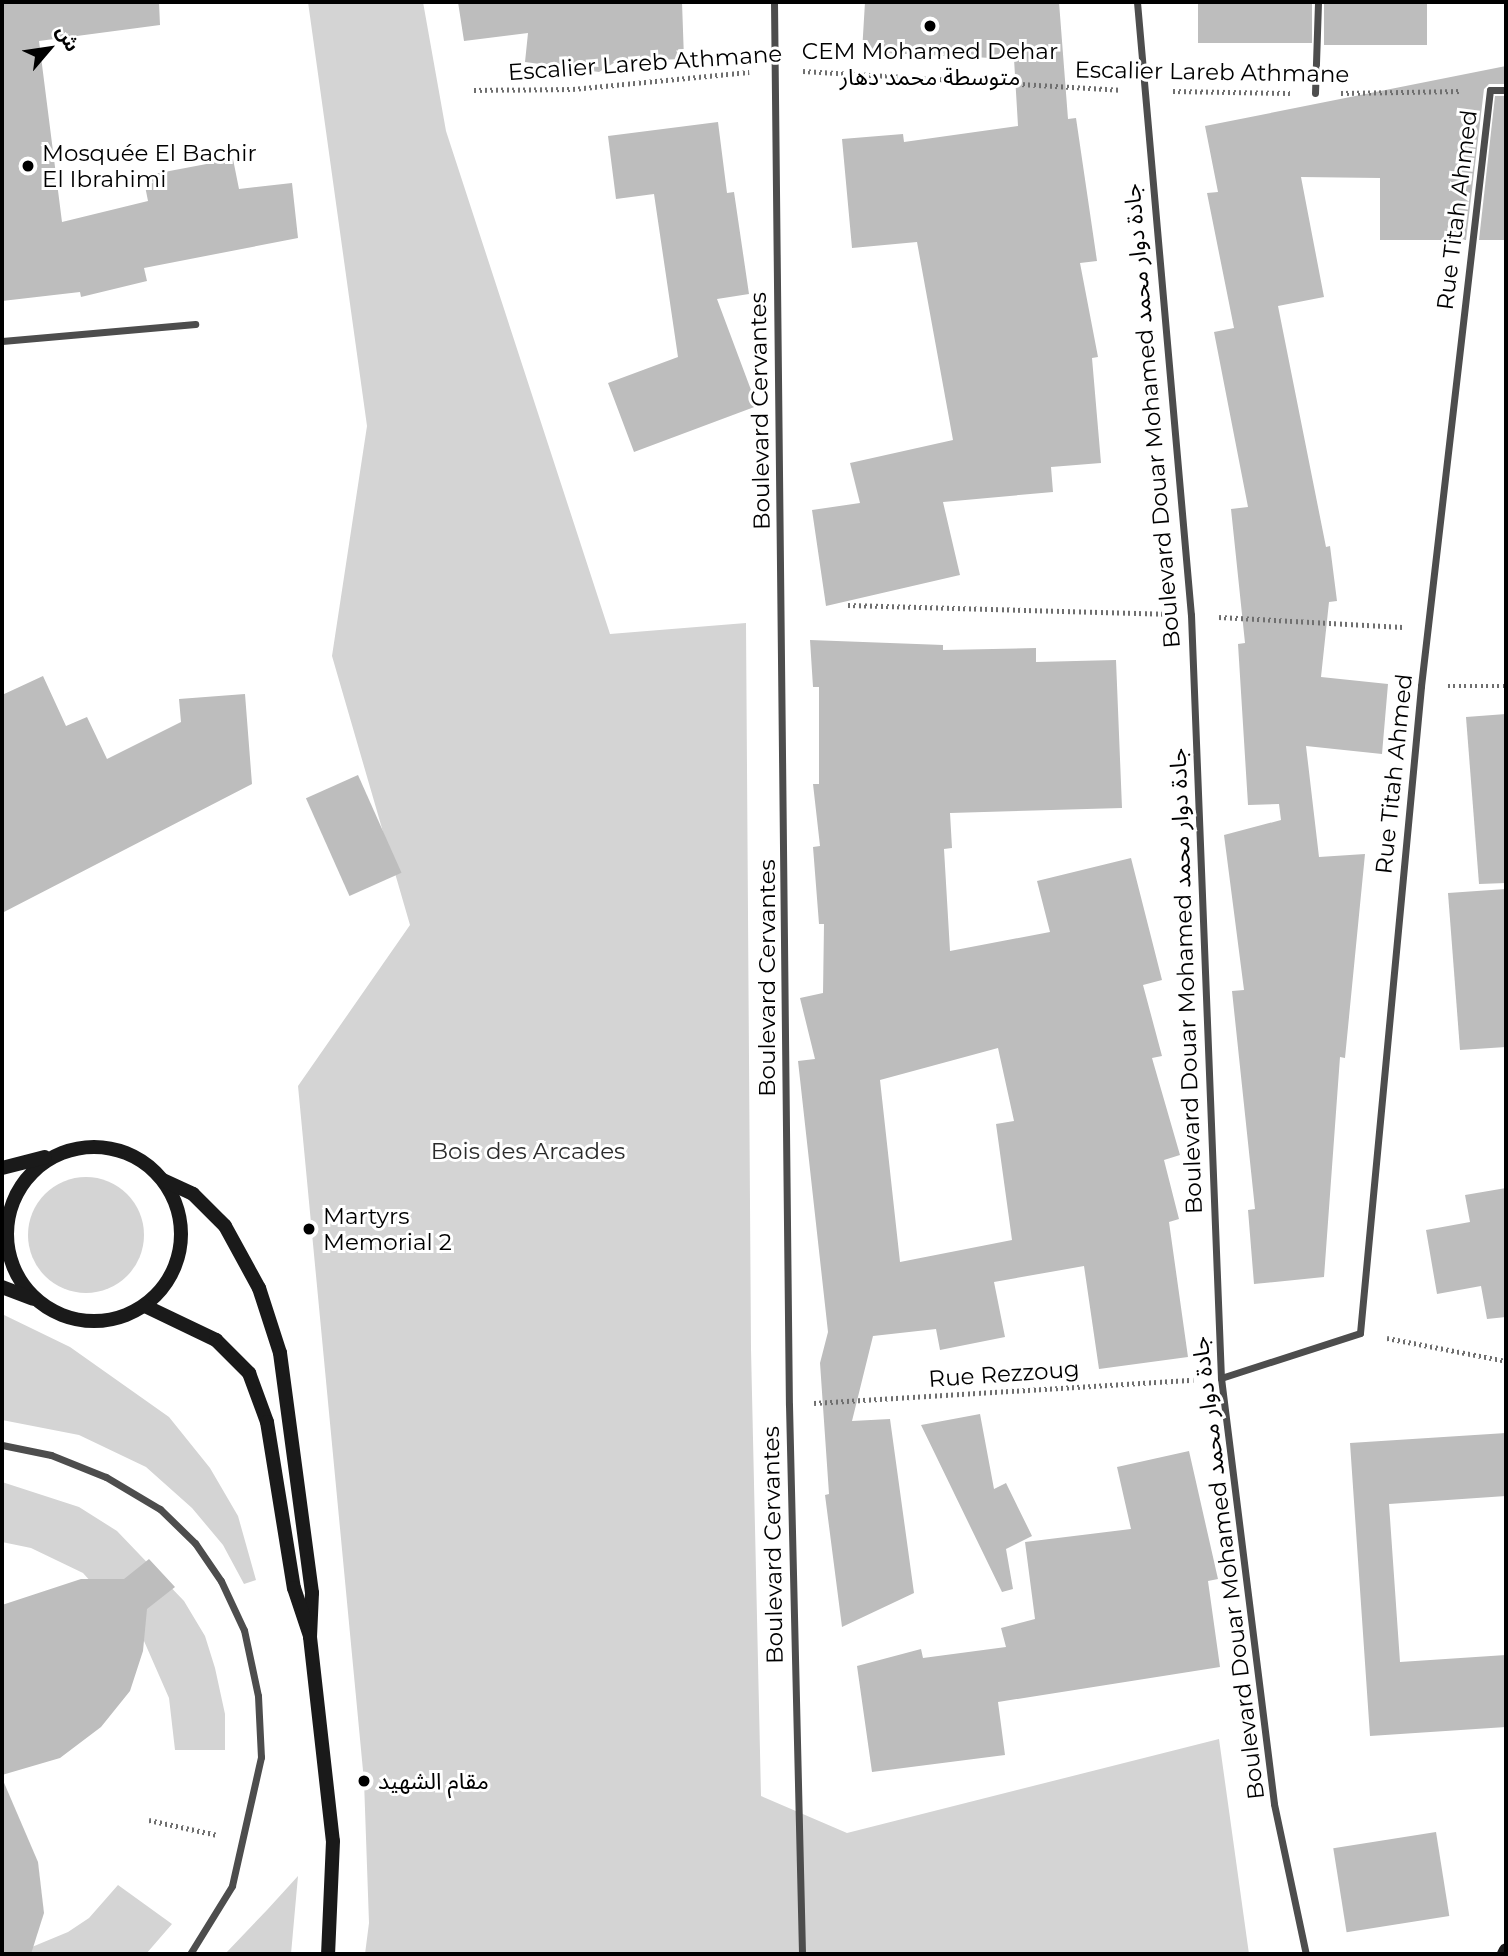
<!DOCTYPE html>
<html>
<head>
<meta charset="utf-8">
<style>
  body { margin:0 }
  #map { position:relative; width:1508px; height:1956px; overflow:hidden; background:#fff; font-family:Montserrat,"Noto Sans Arabic",sans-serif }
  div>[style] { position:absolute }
  .green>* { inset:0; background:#d4d4d4 }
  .round { border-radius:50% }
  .building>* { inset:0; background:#bdbdbd; transform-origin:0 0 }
  .path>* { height:4.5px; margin-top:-2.25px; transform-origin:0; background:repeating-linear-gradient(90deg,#6f6f6f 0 2px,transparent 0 5.5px) }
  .street>* { height:7px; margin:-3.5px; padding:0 3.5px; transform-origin:3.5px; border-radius:3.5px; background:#4d4d4d }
  .secondary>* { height:14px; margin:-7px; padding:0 7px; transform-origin:7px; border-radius:7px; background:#1a1a1a }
  .secondary>.ring { margin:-7px; padding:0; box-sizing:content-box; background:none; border:14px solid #1a1a1a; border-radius:50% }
  .dots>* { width:19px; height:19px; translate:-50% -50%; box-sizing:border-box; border:4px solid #fff; border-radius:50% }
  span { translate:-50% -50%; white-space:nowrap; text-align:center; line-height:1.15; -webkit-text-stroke:6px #fff; paint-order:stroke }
  .poi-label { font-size:23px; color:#000 }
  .left { translate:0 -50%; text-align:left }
  .street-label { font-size:23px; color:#000 }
  .park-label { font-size:23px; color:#2b2b2b }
  .frame { position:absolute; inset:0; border:4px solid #000; pointer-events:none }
  .north { position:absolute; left:14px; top:14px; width:70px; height:70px; -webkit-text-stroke:5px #fff; paint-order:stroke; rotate:61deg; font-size:19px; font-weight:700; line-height:28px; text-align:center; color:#000 }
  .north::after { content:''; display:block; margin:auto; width:24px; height:32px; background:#000; clip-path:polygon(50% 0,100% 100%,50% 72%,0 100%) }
</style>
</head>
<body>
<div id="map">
  <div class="green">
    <i style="clip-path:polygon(308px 2px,423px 2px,446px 131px,610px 634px,746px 623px,751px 1349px,761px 1796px,847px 1833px,1219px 1739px,1249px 1954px,365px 1954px,369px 1923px,364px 1781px,298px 1086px,410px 925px,332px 656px,367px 426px)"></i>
    <i class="round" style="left:28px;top:1177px;width:116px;height:116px"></i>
    <i style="clip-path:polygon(2px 1314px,70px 1347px,169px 1417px,210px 1468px,238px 1516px,256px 1580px,244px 1584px,223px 1545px,192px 1508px,146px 1467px,79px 1435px,2px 1420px)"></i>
    <i style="clip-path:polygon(2px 1482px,79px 1507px,117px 1531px,184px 1601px,205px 1636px,215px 1668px,225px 1714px,225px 1750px,175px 1750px,169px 1698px,144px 1641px,83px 1573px,31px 1548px,2px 1542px)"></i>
    <i style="clip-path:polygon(298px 1876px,291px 1954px,225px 1954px,267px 1910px)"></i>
    <i style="clip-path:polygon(118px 1885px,172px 1924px,146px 1954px,15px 1954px,68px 1932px,89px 1918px)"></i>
  </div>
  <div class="building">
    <i style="clip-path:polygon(2px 2px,159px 2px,160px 25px,39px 41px,62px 222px,148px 201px,143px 176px,233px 159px,239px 189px,292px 183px,298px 238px,144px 268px,147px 281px,81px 297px,80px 292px,2px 301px)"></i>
    <i style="clip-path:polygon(458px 2px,682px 2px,684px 59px,617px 61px,599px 72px,525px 62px,528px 33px,464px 41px)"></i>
    <i style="clip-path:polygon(865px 2px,1059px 2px,1068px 119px,1076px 118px,1097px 261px,1080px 263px,1098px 357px,1092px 358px,1101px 463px,1051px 467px,1053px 492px,943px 502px,960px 575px,826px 606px,812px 510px,860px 503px,850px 463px,953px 440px,917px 242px,852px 248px,842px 139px,903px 134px,904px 142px,1018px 126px,1014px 59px,862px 52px)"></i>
    <i style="left:1198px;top:2px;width:114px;height:41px"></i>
    <i style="left:1324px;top:2px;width:103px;height:43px"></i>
    <i style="clip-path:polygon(1506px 66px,1506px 84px,1489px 84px,1484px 89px,1466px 240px,1380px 240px,1380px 178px,1301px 177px,1324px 297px,1278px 306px,1326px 547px,1330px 546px,1337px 601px,1329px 602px,1321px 677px,1388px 684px,1382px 754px,1306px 746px,1319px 857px,1365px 854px,1345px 1058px,1340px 1057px,1324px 1277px,1254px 1284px,1248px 1210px,1255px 1209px,1232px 991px,1244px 990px,1224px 835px,1281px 820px,1279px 804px,1248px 805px,1238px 644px,1245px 643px,1231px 509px,1248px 507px,1214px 332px,1234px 328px,1207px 193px,1218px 192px,1205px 126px)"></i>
    <i style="clip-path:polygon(1495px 96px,1506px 96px,1506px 240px,1479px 240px)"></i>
    <i style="clip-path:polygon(718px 122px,727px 193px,734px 192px,749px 294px,717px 299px,757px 406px,634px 452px,608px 383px,678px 357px,654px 194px,616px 199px,608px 136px)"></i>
    <i style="clip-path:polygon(evenodd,810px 640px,943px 645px,943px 650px,1036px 648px,1036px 662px,1116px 660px,1122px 808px,950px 813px,952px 848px,944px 849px,950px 951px,1050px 932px,1037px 881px,1131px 858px,1162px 980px,1143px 985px,1162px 1056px,1152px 1058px,1180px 1155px,1164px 1160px,1179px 1219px,1169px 1222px,1188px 1357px,1099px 1369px,1084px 1266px,994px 1282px,1005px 1337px,940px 1350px,936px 1329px,873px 1336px,852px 1421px,890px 1419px,914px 1593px,842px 1627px,825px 1495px,829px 1494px,820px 1363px,828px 1332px,798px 1061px,815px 1059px,800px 998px,823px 993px,824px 924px,819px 924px,813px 847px,820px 846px,813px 784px,819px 784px,819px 687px,813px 687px,810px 640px,998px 1048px,1014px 1121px,996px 1124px,1012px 1240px,900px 1262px,880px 1080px,998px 1048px)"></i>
    <i style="clip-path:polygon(43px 676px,66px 726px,87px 717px,107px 759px,181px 722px,179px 699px,245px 694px,252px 784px,2px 913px,2px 695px)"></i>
    <i style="clip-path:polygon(1506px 714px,1506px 883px,1479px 884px,1466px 717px)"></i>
    <i style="left:358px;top:775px;width:107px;height:57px;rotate:66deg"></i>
    <i style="clip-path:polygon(1506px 889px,1506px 1047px,1460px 1050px,1448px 893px)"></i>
    <i style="clip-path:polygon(1506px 1188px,1506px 1317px,1487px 1319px,1481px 1286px,1437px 1294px,1426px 1230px,1470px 1222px,1465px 1195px)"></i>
    <i style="clip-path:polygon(980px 1414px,994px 1489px,1006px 1483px,1032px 1536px,1006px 1549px,1013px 1589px,1002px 1592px,921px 1425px)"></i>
    <i style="clip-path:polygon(1506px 1433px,1506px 1496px,1389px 1504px,1400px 1662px,1506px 1655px,1506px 1727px,1370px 1736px,1350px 1443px)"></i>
    <i style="clip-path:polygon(1189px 1451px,1218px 1579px,1208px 1581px,1220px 1667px,998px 1702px,1005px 1755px,872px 1772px,857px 1666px,921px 1649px,923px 1658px,1006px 1647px,1001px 1628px,1035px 1619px,1025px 1542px,1131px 1529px,1117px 1467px)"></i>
    <i style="clip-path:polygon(149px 1559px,175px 1587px,147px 1609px,143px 1651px,130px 1691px,101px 1727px,60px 1758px,2px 1775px,2px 1605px,81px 1579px,124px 1579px)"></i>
    <i style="clip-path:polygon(2px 1778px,38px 1862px,44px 1913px,31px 1954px,2px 1954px)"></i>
    <i style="left:1436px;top:1832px;width:85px;height:104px;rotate:81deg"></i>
  </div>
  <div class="path">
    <i style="left:803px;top:71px;width:317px;rotate:3.4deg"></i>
    <i style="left:474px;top:90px;width:99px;rotate:-0.6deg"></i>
    <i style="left:573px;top:89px;width:177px;rotate:-5.5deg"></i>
    <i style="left:1173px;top:91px;width:117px;rotate:1deg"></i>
    <i style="left:1341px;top:93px;width:121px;rotate:-0.9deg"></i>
    <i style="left:848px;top:605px;width:317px;rotate:1.6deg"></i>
    <i style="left:1219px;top:617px;width:184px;rotate:3.1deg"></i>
    <i style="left:1448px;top:686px;width:58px"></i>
    <i style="left:1387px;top:1338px;width:121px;rotate:10.9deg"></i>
    <i style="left:814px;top:1403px;width:380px;rotate:-3.5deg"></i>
    <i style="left:149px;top:1820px;width:70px;rotate:12.4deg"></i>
  </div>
  <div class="street">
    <i style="left:774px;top:2px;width:1403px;rotate:89.39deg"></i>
    <i style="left:789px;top:1405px;width:549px;rotate:88.64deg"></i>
    <i style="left:1137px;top:2px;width:615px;rotate:84.97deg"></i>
    <i style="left:1191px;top:615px;width:764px;rotate:87.75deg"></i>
    <i style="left:1221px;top:1378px;width:429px;rotate:82.9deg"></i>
    <i style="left:1274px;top:1804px;width:153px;rotate:78deg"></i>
    <i style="left:1315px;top:93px;width:91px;rotate:-88.1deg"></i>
    <i style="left:2px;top:341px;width:194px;rotate:-5deg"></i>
    <i style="left:1221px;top:1378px;width:146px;rotate:-17.9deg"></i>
    <i style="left:1360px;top:1333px;width:650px;rotate:-84.61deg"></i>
    <i style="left:1421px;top:686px;width:600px;rotate:-83.4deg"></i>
    <i style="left:1490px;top:90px;width:16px"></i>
    <i style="left:2px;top:1445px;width:50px;rotate:11.5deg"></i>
    <i style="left:51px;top:1455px;width:59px;rotate:21.8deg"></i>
    <i style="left:106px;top:1477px;width:63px;rotate:30.7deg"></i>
    <i style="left:160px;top:1509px;width:49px;rotate:44.2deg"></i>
    <i style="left:195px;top:1543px;width:46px;rotate:55.6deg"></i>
    <i style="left:221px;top:1581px;width:54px;rotate:64.9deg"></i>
    <i style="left:244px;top:1630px;width:67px;rotate:78deg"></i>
    <i style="left:258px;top:1696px;width:61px;rotate:87.2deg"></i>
    <i style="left:261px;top:1757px;width:132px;rotate:102.7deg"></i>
    <i style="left:232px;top:1886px;width:80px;rotate:121.7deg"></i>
  </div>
  <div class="secondary">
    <i class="ring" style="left:7px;top:1147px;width:160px;height:160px"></i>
    <i style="left:2px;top:1168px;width:44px;rotate:-14.3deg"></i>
    <i style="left:163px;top:1180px;width:33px;rotate:25deg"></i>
    <i style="left:193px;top:1194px;width:45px;rotate:45deg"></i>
    <i style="left:225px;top:1226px;width:71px;rotate:61.3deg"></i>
    <i style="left:259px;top:1288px;width:68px;rotate:72.1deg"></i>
    <i style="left:280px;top:1353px;width:242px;rotate:82.4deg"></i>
    <i style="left:312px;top:1593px;width:44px;rotate:92.6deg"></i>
    <i style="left:310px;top:1637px;width:205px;rotate:83.6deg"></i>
    <i style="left:333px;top:1841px;width:113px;rotate:92.5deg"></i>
    <i style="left:2px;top:1287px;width:33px;rotate:21deg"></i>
    <i style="left:145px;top:1306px;width:79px;rotate:25.6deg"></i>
    <i style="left:216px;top:1340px;width:47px;rotate:45deg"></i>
    <i style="left:249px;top:1373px;width:52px;rotate:69.8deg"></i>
    <i style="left:267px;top:1422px;width:168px;rotate:80.8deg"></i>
    <i style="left:294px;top:1588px;width:51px;rotate:71.6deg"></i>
    <i style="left:1504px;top:1954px;width:4px;rotate:-63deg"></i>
  </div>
  <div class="dots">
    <i style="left:930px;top:26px;background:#000"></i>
    <i style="left:28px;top:166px;background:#000"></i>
    <i style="left:309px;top:1229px;background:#000"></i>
    <i style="left:364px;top:1781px;background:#000"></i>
  </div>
  <div class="poi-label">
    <span style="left:930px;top:64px">CEM Mohamed Dehar<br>متوسطة محمد دهار</span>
    <span class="left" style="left:42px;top:166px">Mosquée El Bachir<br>El Ibrahimi</span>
    <span class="left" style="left:323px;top:1229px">Martyrs<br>Memorial 2</span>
    <span class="left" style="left:378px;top:1781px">مقام الشهيد</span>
  </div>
  <div class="street-label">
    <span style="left:645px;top:63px;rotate:-4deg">Escalier Lareb Athmane</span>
    <span style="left:1212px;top:72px;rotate:1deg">Escalier Lareb Athmane</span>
    <span style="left:1457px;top:210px;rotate:-83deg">Rue Titah Ahmed</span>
    <span style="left:760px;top:411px;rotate:-91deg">Boulevard Cervantes</span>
    <span style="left:1152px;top:416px;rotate:-95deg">Boulevard Douar Mohamed جادة دوار محمد</span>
    <span style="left:1394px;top:774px;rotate:-84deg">Rue Titah Ahmed</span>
    <span style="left:767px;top:978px;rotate:-90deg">Boulevard Cervantes</span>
    <span style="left:1186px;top:981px;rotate:-92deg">Boulevard Douar Mohamed جادة دوار محمد</span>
    <span style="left:1004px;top:1374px;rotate:-4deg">Rue Rezzoug</span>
    <span style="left:773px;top:1545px;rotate:-91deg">Boulevard Cervantes</span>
    <span style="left:1228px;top:1568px;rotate:-97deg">Boulevard Douar Mohamed جادة دوار محمد</span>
  </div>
  <div class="park-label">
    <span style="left:528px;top:1151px">Bois des Arcades</span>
  </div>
  <div class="frame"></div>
  <div class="north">ش</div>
</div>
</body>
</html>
